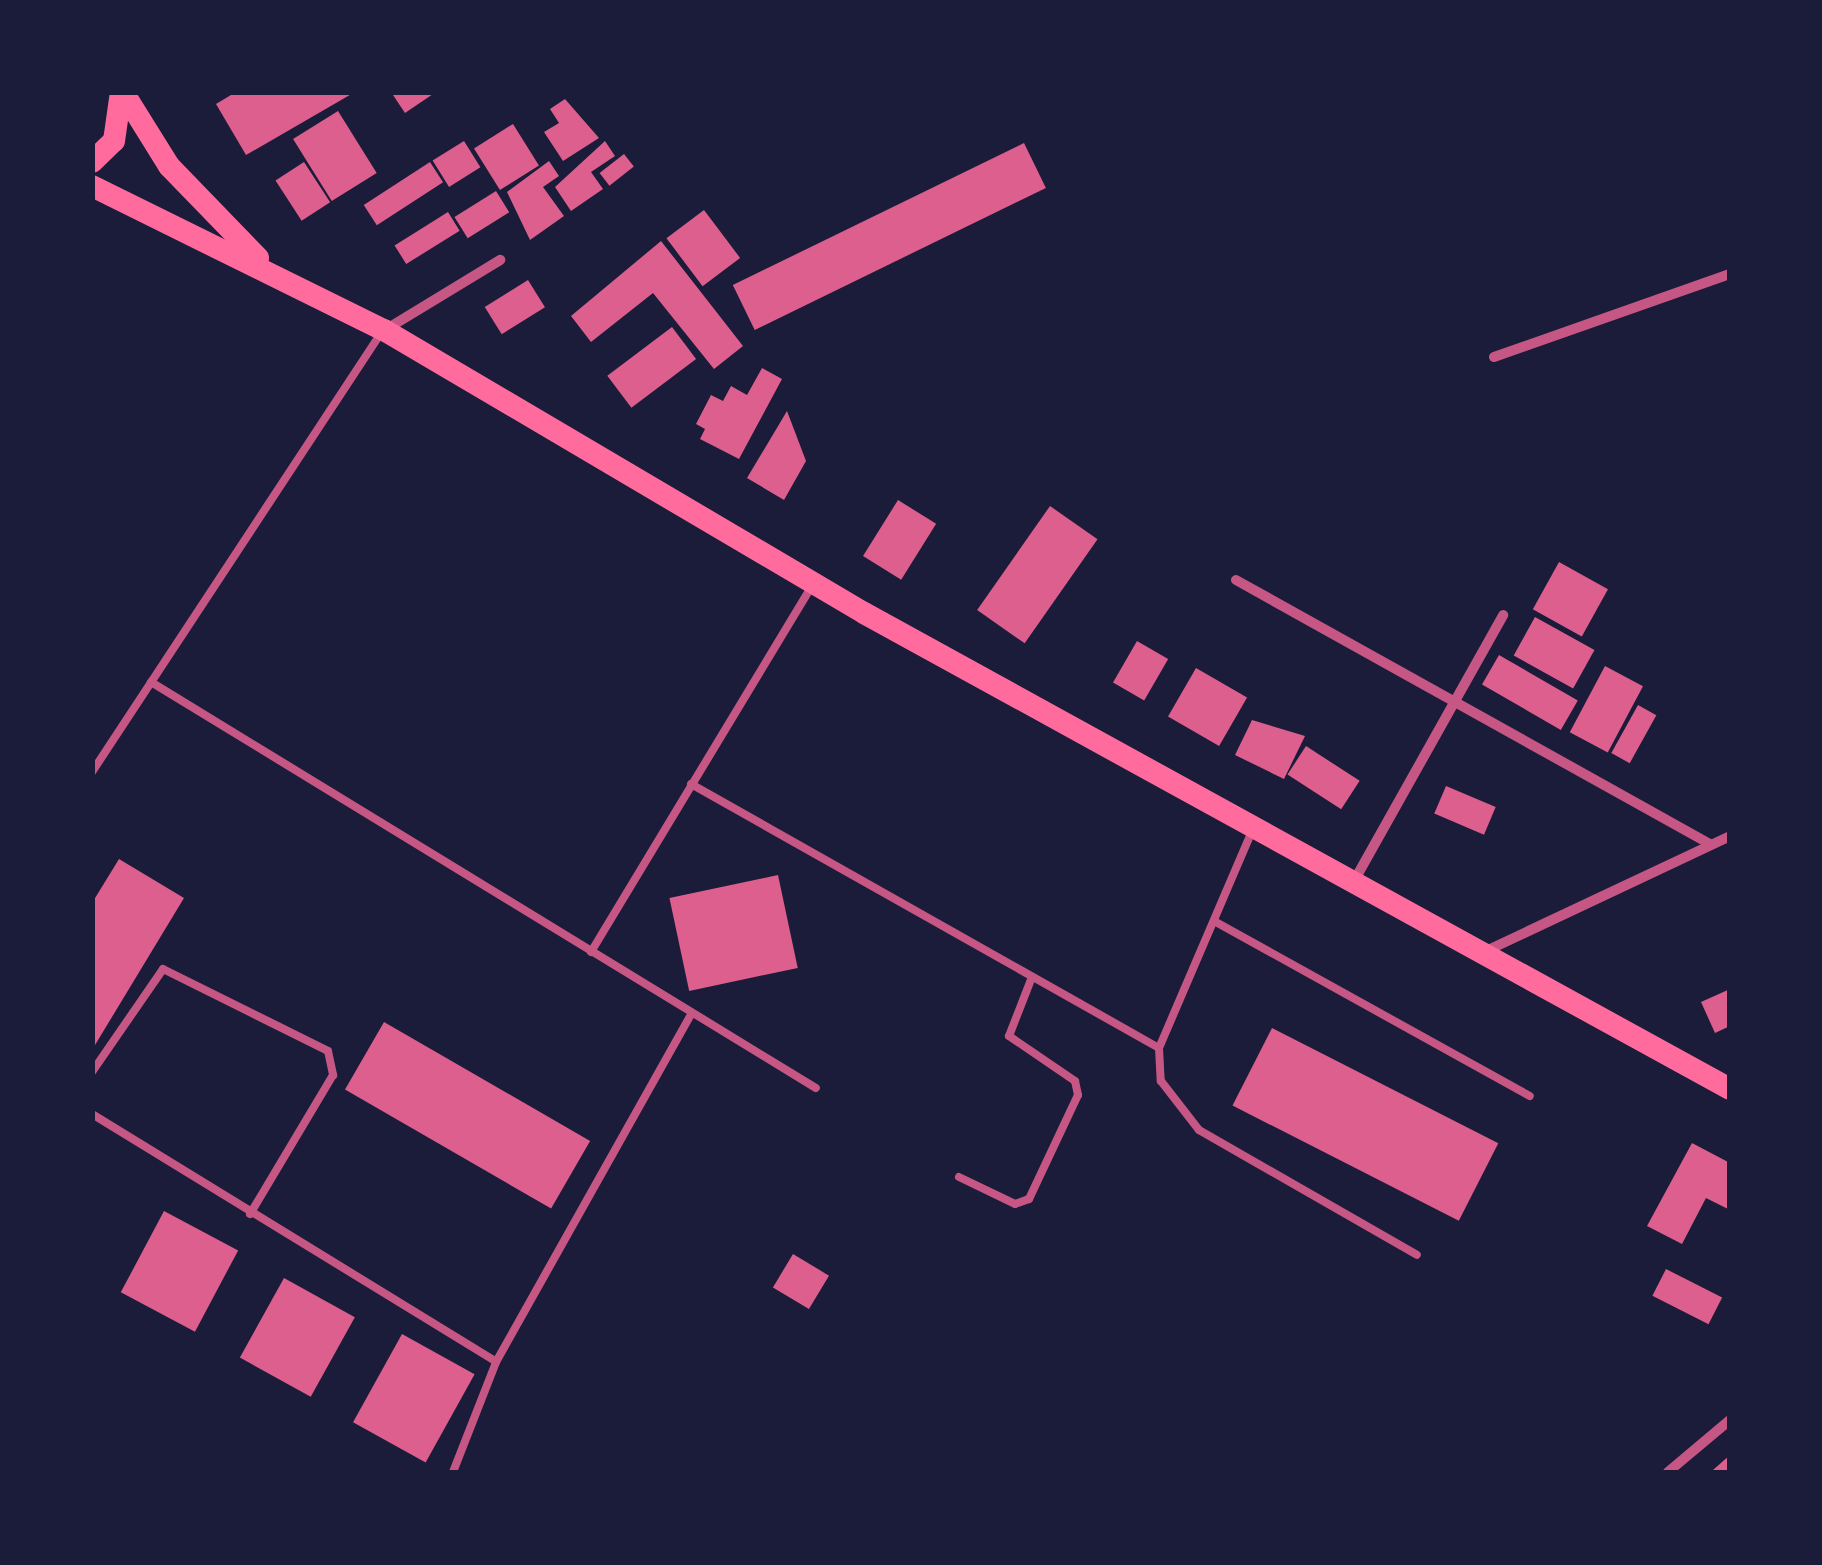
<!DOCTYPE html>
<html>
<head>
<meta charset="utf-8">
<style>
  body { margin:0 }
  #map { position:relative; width:1822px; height:1565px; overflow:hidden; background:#1b1b3a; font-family:"Work Sans",sans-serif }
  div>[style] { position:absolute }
  .building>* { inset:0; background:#dd5f8e; transform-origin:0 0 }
  .service>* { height:8px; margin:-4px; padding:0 4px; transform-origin:4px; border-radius:4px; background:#c65784 }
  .minor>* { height:10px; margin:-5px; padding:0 5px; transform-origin:5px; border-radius:5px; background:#c65784 }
  .primary>* { height:22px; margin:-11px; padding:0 11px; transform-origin:11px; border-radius:11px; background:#ff6b9d }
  span { translate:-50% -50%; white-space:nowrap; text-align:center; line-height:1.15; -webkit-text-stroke:10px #1b1b3a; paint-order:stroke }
  .frame { position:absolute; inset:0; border:95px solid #1b1b3a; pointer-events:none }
</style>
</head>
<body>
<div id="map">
  <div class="building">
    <i style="clip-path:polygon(236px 92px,355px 92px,246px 155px,216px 104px)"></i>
    <i style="clip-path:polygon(391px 92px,436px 92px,405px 113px)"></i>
    <i style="clip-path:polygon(565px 99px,599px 138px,563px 161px,544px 132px,559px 123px,550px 109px)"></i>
    <i style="left:338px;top:111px;width:73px;height:53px;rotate:58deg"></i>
    <i style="left:513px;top:124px;width:49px;height:46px;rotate:58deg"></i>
    <i style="left:464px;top:141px;width:31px;height:37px;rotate:58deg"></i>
    <i style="clip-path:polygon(605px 141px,615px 156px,591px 172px,603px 189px,571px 211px,555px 187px)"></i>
    <i style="left:1024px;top:143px;width:50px;height:324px;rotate:64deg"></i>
    <i style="left:624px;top:154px;width:16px;height:31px;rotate:52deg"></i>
    <i style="clip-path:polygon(549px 161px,559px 176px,543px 187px,564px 216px,530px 240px,507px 192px)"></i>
    <i style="left:304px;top:162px;width:48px;height:34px;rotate:57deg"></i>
    <i style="left:430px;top:162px;width:24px;height:79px;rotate:57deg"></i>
    <i style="left:496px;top:191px;width:25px;height:49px;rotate:58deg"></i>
    <i style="left:704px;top:210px;width:60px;height:47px;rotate:53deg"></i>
    <i style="left:448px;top:212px;width:22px;height:63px;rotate:58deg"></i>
    <i style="clip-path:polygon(661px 241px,743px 346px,714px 369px,653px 293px,591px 342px,571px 316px)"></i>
    <i style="left:528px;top:280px;width:32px;height:51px;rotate:58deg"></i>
    <i style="left:672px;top:327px;width:40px;height:81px;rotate:53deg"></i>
    <i style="clip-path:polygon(762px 368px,782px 379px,739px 459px,700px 439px,705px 429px,696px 424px,711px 395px,723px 401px,731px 386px,747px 395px)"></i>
    <i style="clip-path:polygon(787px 411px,806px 461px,784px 500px,747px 478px)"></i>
    <i style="left:898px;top:500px;width:45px;height:66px;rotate:32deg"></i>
    <i style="left:1050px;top:506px;width:58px;height:127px;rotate:35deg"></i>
    <i style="left:1559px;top:562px;width:56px;height:54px;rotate:29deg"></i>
    <i style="left:1535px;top:617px;width:68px;height:44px;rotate:29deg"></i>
    <i style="left:1137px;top:641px;width:36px;height:48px;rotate:30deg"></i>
    <i style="left:1499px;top:655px;width:91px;height:34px;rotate:30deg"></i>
    <i style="left:1605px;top:666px;width:43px;height:75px;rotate:28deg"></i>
    <i style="left:1196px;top:668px;width:59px;height:56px;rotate:30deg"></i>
    <i style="left:1638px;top:705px;width:21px;height:55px;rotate:29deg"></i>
    <i style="clip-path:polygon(1252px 720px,1305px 736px,1284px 779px,1235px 755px)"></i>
    <i style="left:1306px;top:746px;width:64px;height:34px;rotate:33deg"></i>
    <i style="left:1446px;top:786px;width:54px;height:30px;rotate:23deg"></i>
    <i style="clip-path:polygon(119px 859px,184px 898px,92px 1050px,92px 903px)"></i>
    <i style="left:778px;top:875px;width:95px;height:111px;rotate:78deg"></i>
    <i style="clip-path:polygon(1730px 989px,1730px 1026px,1715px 1033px,1701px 1002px)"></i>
    <i style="left:384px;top:1022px;width:238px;height:78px;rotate:30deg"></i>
    <i style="left:1272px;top:1028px;width:254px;height:87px;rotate:27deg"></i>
    <i style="clip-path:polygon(1692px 1143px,1730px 1163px,1730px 1210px,1706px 1198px,1682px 1244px,1647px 1226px)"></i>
    <i style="left:164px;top:1211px;width:84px;height:92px;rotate:28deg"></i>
    <i style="left:793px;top:1254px;width:42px;height:39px;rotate:31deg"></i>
    <i style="left:1666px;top:1269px;width:63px;height:30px;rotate:27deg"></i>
    <i style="left:284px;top:1278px;width:81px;height:91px;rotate:29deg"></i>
    <i style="left:402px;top:1334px;width:83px;height:101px;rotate:29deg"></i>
    <i style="clip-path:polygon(1730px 1455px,1730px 1472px,1715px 1472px,1713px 1470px)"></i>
  </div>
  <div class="service">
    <i style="left:151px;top:682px;width:779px;rotate:31.41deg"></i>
    <i style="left:92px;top:772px;width:526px;rotate:-56.64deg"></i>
    <i style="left:691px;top:784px;width:537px;rotate:29.43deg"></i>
    <i style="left:1159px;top:1048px;width:236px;rotate:-66.8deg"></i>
    <i style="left:1214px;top:921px;width:361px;rotate:29deg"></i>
    <i style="left:591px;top:952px;width:425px;rotate:-58.9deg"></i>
    <i style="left:1159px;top:1048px;width:33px;rotate:87deg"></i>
    <i style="left:1161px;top:1081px;width:62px;rotate:52.2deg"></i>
    <i style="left:1199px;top:1130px;width:251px;rotate:29.8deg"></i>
    <i style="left:92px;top:1072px;width:125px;rotate:-55.4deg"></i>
    <i style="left:163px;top:969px;width:184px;rotate:26.4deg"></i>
    <i style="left:328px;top:1051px;width:25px;rotate:78deg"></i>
    <i style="left:333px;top:1075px;width:162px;rotate:120.8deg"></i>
    <i style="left:92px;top:1114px;width:474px;rotate:31.5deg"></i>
    <i style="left:496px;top:1362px;width:398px;rotate:-60.7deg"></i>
    <i style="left:959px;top:1177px;width:62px;rotate:25.7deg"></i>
    <i style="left:1015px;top:1204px;width:15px;rotate:-20deg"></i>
    <i style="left:1029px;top:1199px;width:115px;rotate:-64.8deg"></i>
    <i style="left:1078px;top:1095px;width:14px;rotate:-102deg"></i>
    <i style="left:1075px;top:1081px;width:80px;rotate:-145.7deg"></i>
    <i style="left:1009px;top:1036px;width:63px;rotate:-68.7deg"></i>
    <i style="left:453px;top:1472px;width:118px;rotate:-68.6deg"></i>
  </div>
  <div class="minor">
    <i style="left:385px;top:330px;width:135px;rotate:-31.3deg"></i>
    <i style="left:1494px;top:357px;width:250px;rotate:-19.4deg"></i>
    <i style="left:1236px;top:580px;width:543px;rotate:29.12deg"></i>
    <i style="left:1354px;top:881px;width:305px;rotate:-60.7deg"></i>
    <i style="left:1486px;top:951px;width:270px;rotate:-25.2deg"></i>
    <i style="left:1668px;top:1472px;width:81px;rotate:-40deg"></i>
  </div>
  <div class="primary">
    <i style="left:123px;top:92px;width:87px;rotate:58.1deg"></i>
    <i style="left:169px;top:166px;width:128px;rotate:45.9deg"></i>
    <i style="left:92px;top:162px;width:30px;rotate:-44deg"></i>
    <i style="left:114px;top:141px;width:49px;rotate:-81.9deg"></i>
    <i style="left:92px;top:186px;width:326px;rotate:26.3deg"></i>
    <i style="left:384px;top:330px;width:557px;rotate:30.52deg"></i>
    <i style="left:864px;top:613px;width:988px;rotate:28.8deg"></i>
  </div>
  <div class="frame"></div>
</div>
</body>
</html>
